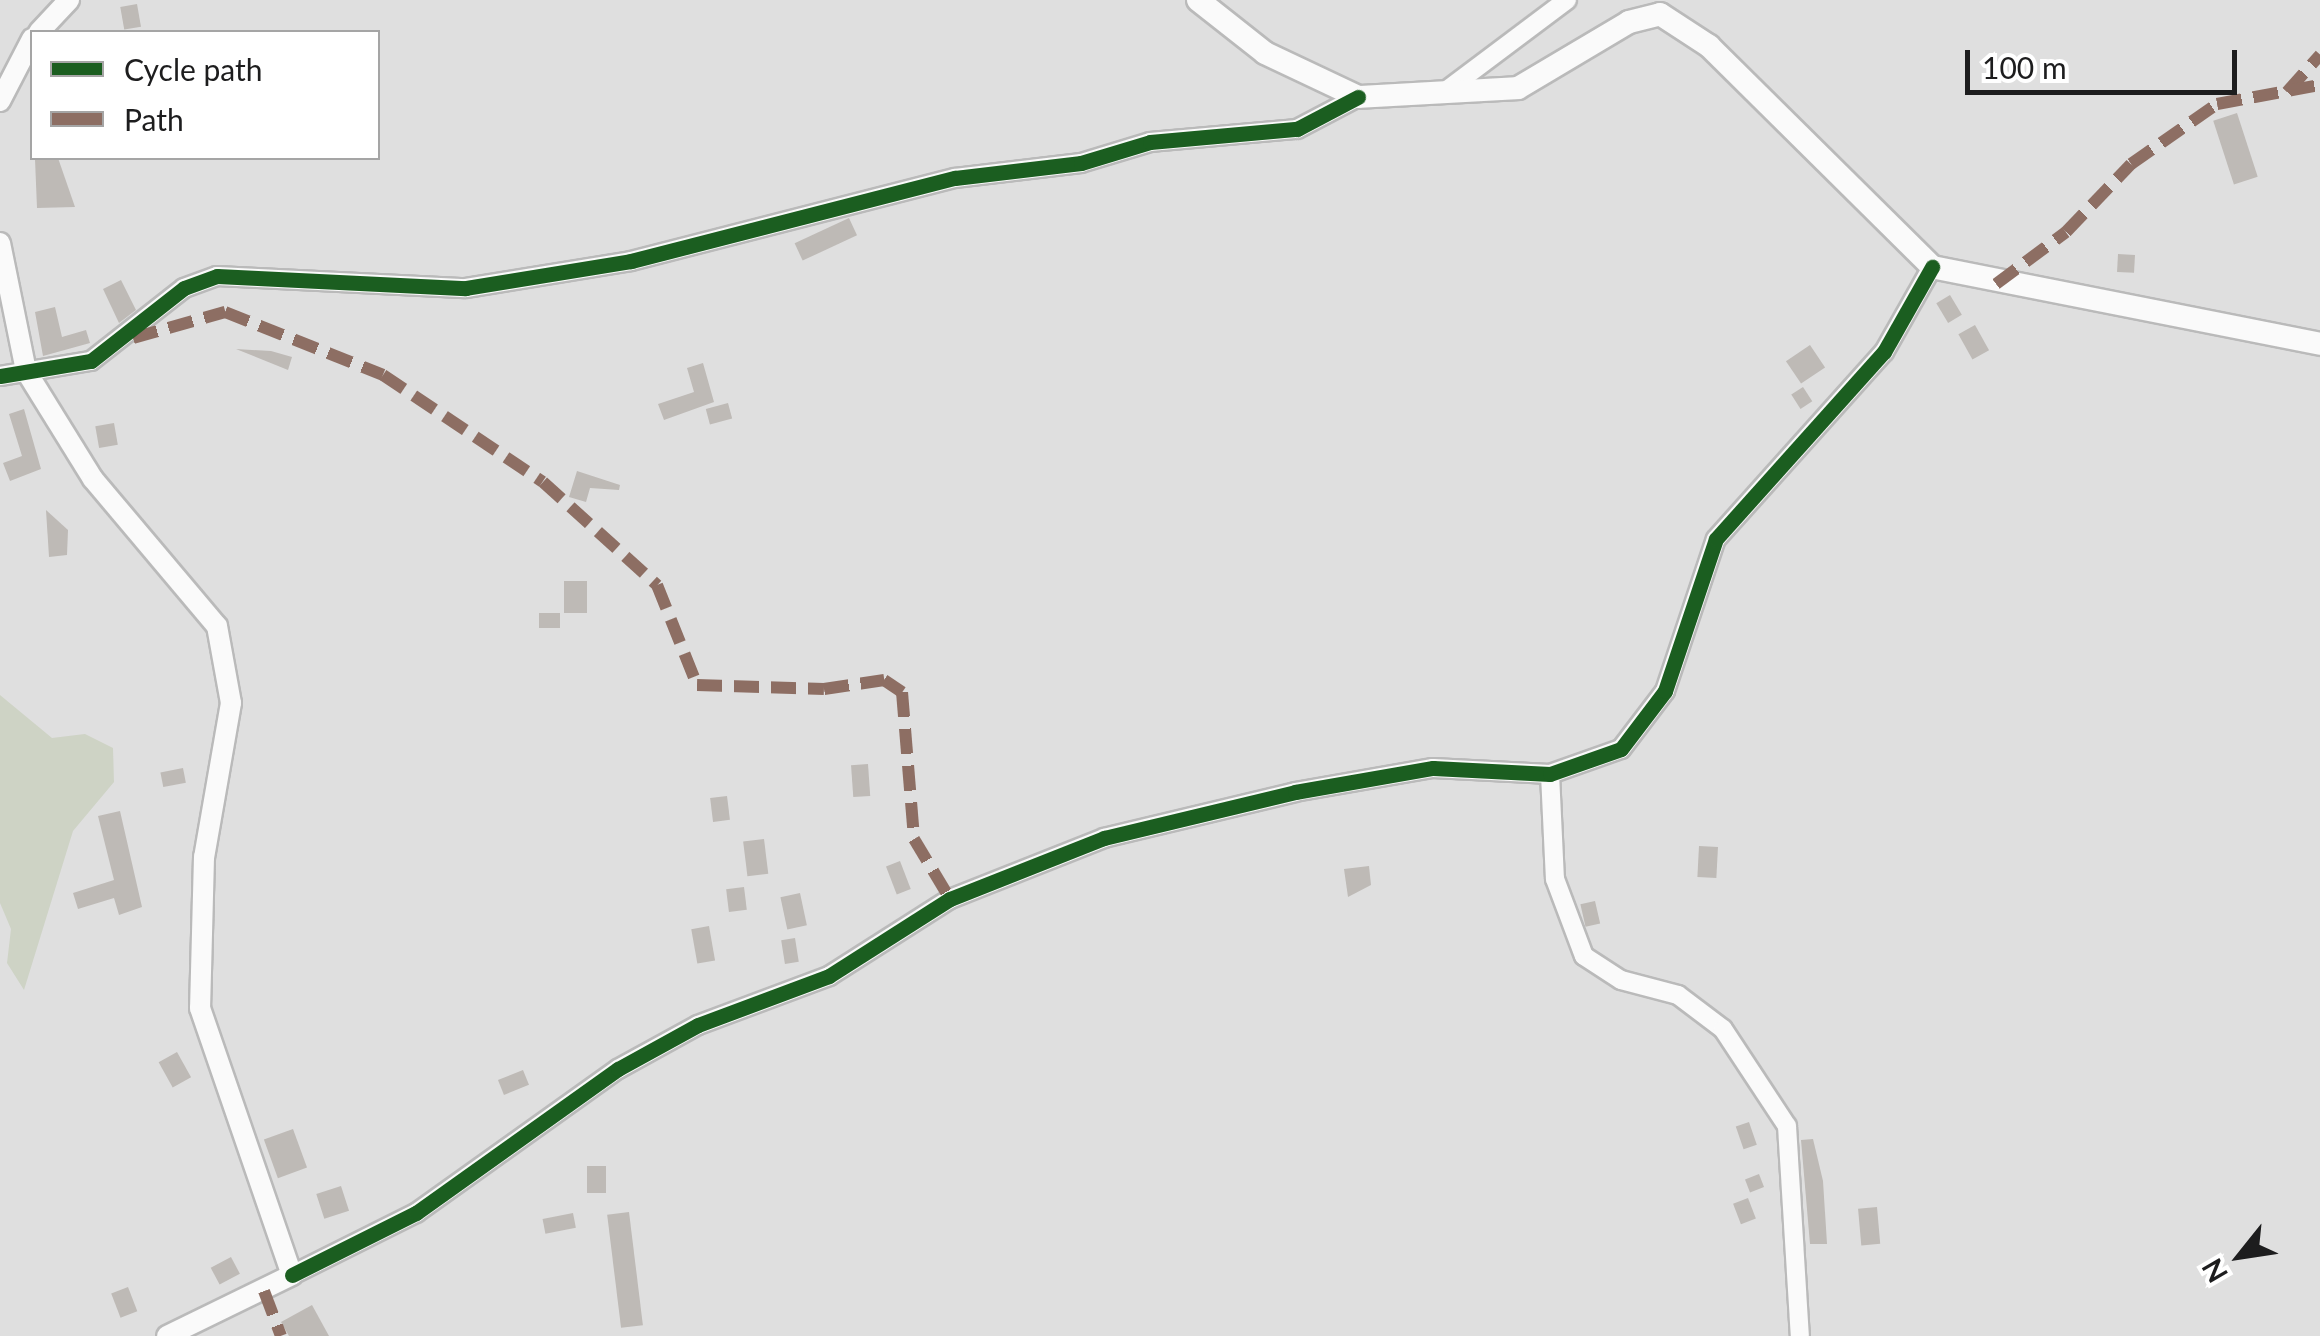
<!DOCTYPE html>
<html>
<head>
<meta charset="utf-8">
<style>
  body { margin:0 }
  #map { position:relative; width:2320px; height:1336px; overflow:hidden; background:#dfdfdf; font-family:Lato,sans-serif }
  div>[style] { position:absolute }
  .green>* { inset:0; background:#ced3c5 }
  .building>* { inset:0; background:#bebab6; transform-origin:0 0 }
  .roads { filter:drop-shadow(2px 0 #bababa) drop-shadow(-2px 0 #bababa) drop-shadow(0 2px #bababa) drop-shadow(0 -2px #bababa) }
  .minor>* { height:18px; margin:-9px; padding:0 9px; transform-origin:9px; border-radius:9px; background:#fafafa }
  .tertiary>* { height:20px; margin:-10px; padding:0 10px; transform-origin:10px; border-radius:10px; background:#fafafa }
  .secondary>* { height:22px; margin:-11px; padding:0 11px; transform-origin:11px; border-radius:11px; background:#fafafa }
  .quiet>* { height:12px; margin-top:-6px; transform-origin:0; background:repeating-linear-gradient(90deg,#8d6e63 0 25px,transparent 0 37px) }
  .cycleway>* { height:15px; margin:-7.5px; padding:0 7.5px; transform-origin:7.5px; border-radius:7.5px; background:#1b5e20 }
  span { translate:-50% -50%; white-space:nowrap; text-align:center; line-height:1.15; -webkit-text-stroke:10px #fff; paint-order:stroke }
  .legend { position:absolute; left:30px; top:30px; width:350px; height:130px; box-sizing:border-box; background:#fff; border:2px solid #a5a5a5; margin:0; padding:12px 18px; list-style:none; font-size:30px; color:#1d1d1e }
  .legend li { display:flex; align-items:center; gap:20px; height:50px }
  .legend b { width:50px; border:2px solid #a5a5a5 }
  .north { position:absolute; left:2190px; top:1206px; width:100px; height:100px; -webkit-text-stroke:8px #fff; paint-order:stroke; rotate:240deg; font-size:28px; font-weight:700; line-height:40px; text-align:center; color:#1d1d1e }
  .north::after { content:''; display:block; margin:auto; width:35px; height:45px; background:#1d1d1e; clip-path:polygon(50% 0,100% 100%,50% 72%,0 100%) }
  .scale { position:absolute; left:1965px; top:50px; width:272px; height:45px; box-sizing:border-box; border:5px solid #1d1d1e; border-top:0; padding-left:12px; font-size:30px; line-height:35px; white-space:nowrap; color:#1d1d1e; -webkit-text-stroke:8px #fff; paint-order:stroke }
</style>
</head>
<body>
<div id="map">
  <div class="green">
    <i style="clip-path:polygon(0 695px,52px 738px,85px 734px,113px 748px,114px 782px,73px 831px,24px 990px,7px 963px,11px 929px,0 903px)"></i>
  </div>
  <div class="building">
    <i style="left:137px;top:4px;width:23px;height:17px;rotate:80deg"></i>
    <i style="left:2237px;top:113px;width:67px;height:25px;rotate:72deg"></i>
    <i style="clip-path:polygon(58px 158px,75px 207px,37px 208px,35px 159px)"></i>
    <i style="left:849px;top:218px;width:19px;height:60px;rotate:65deg"></i>
    <i style="left:2118px;top:254px;width:17px;height:18px;rotate:3deg"></i>
    <i style="clip-path:polygon(121px 280px,136px 310px,119px 323px,103px 289px)"></i>
    <i style="left:1950px;top:295px;width:23px;height:16px;rotate:59deg"></i>
    <i style="clip-path:polygon(55px 307px,62px 337px,86px 330px,90px 343px,43px 356px,35px 312px)"></i>
    <i style="left:1975px;top:325px;width:29px;height:19px;rotate:61deg"></i>
    <i style="left:1810px;top:345px;width:27px;height:29px;rotate:56deg"></i>
    <i style="clip-path:polygon(236px 349px,271px 351px,292px 357px,288px 370px)"></i>
    <i style="clip-path:polygon(703px 363px,714px 402px,664px 420px,658px 404px,694px 392px,687px 368px)"></i>
    <i style="left:1803px;top:387px;width:17px;height:14px;rotate:57deg"></i>
    <i style="left:728px;top:403px;width:16px;height:23px;rotate:75deg"></i>
    <i style="clip-path:polygon(24px 409px,41px 469px,10px 481px,3px 463px,22px 456px,9px 414px)"></i>
    <i style="left:114px;top:423px;width:22px;height:19px;rotate:80deg"></i>
    <i style="clip-path:polygon(577px 471px,620px 485px,619px 490px,590px 488px,586px 502px,569px 497px)"></i>
    <i style="clip-path:polygon(46px 510px,68px 530px,67px 555px,49px 557px)"></i>
    <i style="left:564px;top:581px;width:23px;height:32px"></i>
    <i style="left:560px;top:613px;width:15px;height:21px;rotate:90deg"></i>
    <i style="left:868px;top:764px;width:32px;height:17px;rotate:86deg"></i>
    <i style="left:183px;top:768px;width:15px;height:23px;rotate:79deg"></i>
    <i style="left:727px;top:796px;width:24px;height:17px;rotate:83deg"></i>
    <i style="clip-path:polygon(120px 811px,142px 907px,119px 915px,114px 898px,78px 909px,73px 893px,114px 880px,98px 816px)"></i>
    <i style="left:764px;top:839px;width:35px;height:21px;rotate:83deg"></i>
    <i style="left:1699px;top:846px;width:19px;height:31px;rotate:3deg"></i>
    <i style="left:900px;top:861px;width:30px;height:15px;rotate:69deg"></i>
    <i style="clip-path:polygon(1369px 866px,1371px 885px,1348px 897px,1344px 869px)"></i>
    <i style="left:744px;top:887px;width:23px;height:18px;rotate:83deg"></i>
    <i style="left:800px;top:893px;width:33px;height:20px;rotate:78deg"></i>
    <i style="left:1595px;top:901px;width:23px;height:15px;rotate:77deg"></i>
    <i style="left:709px;top:926px;width:35px;height:18px;rotate:80deg"></i>
    <i style="left:795px;top:938px;width:24px;height:14px;rotate:81deg"></i>
    <i style="left:177px;top:1052px;width:29px;height:21px;rotate:61deg"></i>
    <i style="left:523px;top:1070px;width:16px;height:27px;rotate:68deg"></i>
    <i style="left:1749px;top:1122px;width:24px;height:14px;rotate:71deg"></i>
    <i style="left:293px;top:1129px;width:41px;height:31px;rotate:70deg"></i>
    <i style="clip-path:polygon(1813px 1139px,1823px 1181px,1827px 1244px,1810px 1244px,1801px 1140px)"></i>
    <i style="left:587px;top:1166px;width:19px;height:27px"></i>
    <i style="left:1759px;top:1174px;width:14px;height:15px;rotate:69deg"></i>
    <i style="left:341px;top:1186px;width:26px;height:26px;rotate:72deg"></i>
    <i style="left:1748px;top:1198px;width:22px;height:16px;rotate:69deg"></i>
    <i style="left:1877px;top:1207px;width:37px;height:19px;rotate:85deg"></i>
    <i style="left:629px;top:1212px;width:114px;height:22px;rotate:83deg"></i>
    <i style="left:573px;top:1213px;width:15px;height:31px;rotate:79deg"></i>
    <i style="left:231px;top:1257px;width:19px;height:23px;rotate:62deg"></i>
    <i style="left:128px;top:1287px;width:26px;height:18px;rotate:69deg"></i>
    <i style="clip-path:polygon(312px 1305px,329px 1336px,289px 1336px,281px 1322px)"></i>
  </div>
  <div class="roads">
    <div class="minor">
      <i style="left:1447px;top:90px;width:150px;rotate:-36.9deg"></i>
      <i style="left:0;top:376px;width:92px;rotate:-9.4deg"></i>
      <i style="left:91px;top:361px;width:118px;rotate:-38.1deg"></i>
      <i style="left:184px;top:288px;width:35px;rotate:-20deg"></i>
      <i style="left:217px;top:276px;width:249px;rotate:2.8deg"></i>
      <i style="left:466px;top:288px;width:167px;rotate:-9.3deg"></i>
      <i style="left:631px;top:261px;width:334px;rotate:-14.4deg"></i>
      <i style="left:955px;top:178px;width:127px;rotate:-6.8deg"></i>
      <i style="left:1081px;top:163px;width:72px;rotate:-16.9deg"></i>
      <i style="left:1150px;top:142px;width:148px;rotate:-5.1deg"></i>
      <i style="left:1297px;top:129px;width:69px;rotate:-27.7deg"></i>
      <i style="left:1550px;top:774px;width:105px;rotate:87.3deg"></i>
      <i style="left:1555px;top:879px;width:82px;rotate:69.4deg"></i>
      <i style="left:1584px;top:956px;width:44px;rotate:33deg"></i>
      <i style="left:1621px;top:980px;width:59px;rotate:14.7deg"></i>
      <i style="left:1678px;top:995px;width:56px;rotate:37.1deg"></i>
      <i style="left:1723px;top:1029px;width:116px;rotate:56.6deg"></i>
      <i style="left:1787px;top:1126px;width:210px;rotate:86.5deg"></i>
      <i style="left:292px;top:1275px;width:139px;rotate:-26.6deg"></i>
      <i style="left:416px;top:1213px;width:248px;rotate:-35.5deg"></i>
      <i style="left:618px;top:1069px;width:91px;rotate:-28.8deg"></i>
      <i style="left:698px;top:1025px;width:140px;rotate:-20.5deg"></i>
      <i style="left:829px;top:976px;width:143px;rotate:-32.5deg"></i>
      <i style="left:950px;top:899px;width:166px;rotate:-21.6deg"></i>
      <i style="left:1104px;top:838px;width:196px;rotate:-13.5deg"></i>
      <i style="left:1295px;top:792px;width:140px;rotate:-9.9deg"></i>
      <i style="left:1433px;top:768px;width:117px;rotate:2.9deg"></i>
      <i style="left:1550px;top:774px;width:75px;rotate:-19.4deg"></i>
      <i style="left:1621px;top:749px;width:73px;rotate:-52.8deg"></i>
      <i style="left:1665px;top:691px;width:160px;rotate:-71.5deg"></i>
      <i style="left:1716px;top:539px;width:251px;rotate:-48.1deg"></i>
      <i style="left:1884px;top:352px;width:98px;rotate:-60.5deg"></i>
    </div>
    <div class="tertiary">
      <i style="left:39px;top:32px;width:44px;rotate:-46.8deg"></i>
      <i style="left:0;top:101px;width:70px;rotate:-62.7deg"></i>
      <i style="left:0;top:243px;width:131px;rotate:78.5deg"></i>
      <i style="left:26px;top:371px;width:127px;rotate:58.2deg"></i>
      <i style="left:93px;top:479px;width:192px;rotate:49.9deg"></i>
      <i style="left:217px;top:626px;width:78px;rotate:79.7deg"></i>
      <i style="left:231px;top:703px;width:156px;rotate:99.9deg"></i>
      <i style="left:204px;top:857px;width:151px;rotate:91.5deg"></i>
      <i style="left:200px;top:1008px;width:282px;rotate:71deg"></i>
      <i style="left:292px;top:1275px;width:139px;rotate:154deg"></i>
    </div>
    <div class="secondary">
      <i style="left:1198px;top:0;width:85px;rotate:38.3deg"></i>
      <i style="left:1265px;top:53px;width:103px;rotate:25.3deg"></i>
      <i style="left:1358px;top:97px;width:160px;rotate:-3.2deg"></i>
      <i style="left:1518px;top:88px;width:129px;rotate:-30.7deg"></i>
      <i style="left:1629px;top:22px;width:32px;rotate:-14deg"></i>
      <i style="left:1660px;top:14px;width:59px;rotate:33.1deg"></i>
      <i style="left:1709px;top:46px;width:314px;rotate:44.7deg"></i>
      <i style="left:1932px;top:267px;width:396px;rotate:11.2deg"></i>
    </div>
  </div>
  <div class="quiet">
    <i style="left:2287px;top:92px;width:50px;rotate:-48.3deg"></i>
    <i style="left:1996px;top:284px;width:87px;rotate:-36.6deg"></i>
    <i style="left:2066px;top:232px;width:94px;rotate:-46.3deg"></i>
    <i style="left:2131px;top:164px;width:105px;rotate:-34.9deg"></i>
    <i style="left:2217px;top:104px;width:105px;rotate:-10.5deg"></i>
    <i style="left:133px;top:338px;width:96px;rotate:-15.8deg"></i>
    <i style="left:225px;top:312px;width:170px;rotate:21.7deg"></i>
    <i style="left:383px;top:375px;width:192px;rotate:33.8deg"></i>
    <i style="left:543px;top:482px;width:154px;rotate:42.1deg"></i>
    <i style="left:657px;top:585px;width:108px;rotate:68.2deg"></i>
    <i style="left:697px;top:685px;width:127px;rotate:1.8deg"></i>
    <i style="left:824px;top:689px;width:61px;rotate:-8.5deg"></i>
    <i style="left:884px;top:680px;width:22px;rotate:34deg"></i>
    <i style="left:902px;top:692px;width:147px;rotate:85.3deg"></i>
    <i style="left:914px;top:839px;width:70px;rotate:59deg"></i>
    <i style="left:264px;top:1291px;width:48px;rotate:69.3deg"></i>
  </div>
  <div class="cycleway">
    <i style="left:0;top:376px;width:92px;rotate:-9.4deg"></i>
    <i style="left:91px;top:361px;width:118px;rotate:-38.1deg"></i>
    <i style="left:184px;top:288px;width:35px;rotate:-20deg"></i>
    <i style="left:217px;top:276px;width:249px;rotate:2.8deg"></i>
    <i style="left:466px;top:288px;width:167px;rotate:-9.3deg"></i>
    <i style="left:631px;top:261px;width:334px;rotate:-14.4deg"></i>
    <i style="left:955px;top:178px;width:127px;rotate:-6.8deg"></i>
    <i style="left:1081px;top:163px;width:72px;rotate:-16.9deg"></i>
    <i style="left:1150px;top:142px;width:148px;rotate:-5.1deg"></i>
    <i style="left:1297px;top:129px;width:69px;rotate:-27.7deg"></i>
    <i style="left:292px;top:1275px;width:139px;rotate:-26.6deg"></i>
    <i style="left:416px;top:1213px;width:248px;rotate:-35.5deg"></i>
    <i style="left:618px;top:1069px;width:91px;rotate:-28.8deg"></i>
    <i style="left:698px;top:1025px;width:140px;rotate:-20.5deg"></i>
    <i style="left:829px;top:976px;width:143px;rotate:-32.5deg"></i>
    <i style="left:950px;top:899px;width:166px;rotate:-21.6deg"></i>
    <i style="left:1104px;top:838px;width:196px;rotate:-13.5deg"></i>
    <i style="left:1295px;top:792px;width:140px;rotate:-9.9deg"></i>
    <i style="left:1433px;top:768px;width:117px;rotate:2.9deg"></i>
    <i style="left:1550px;top:774px;width:75px;rotate:-19.4deg"></i>
    <i style="left:1621px;top:749px;width:73px;rotate:-52.8deg"></i>
    <i style="left:1665px;top:691px;width:160px;rotate:-71.5deg"></i>
    <i style="left:1716px;top:539px;width:251px;rotate:-48.1deg"></i>
    <i style="left:1884px;top:352px;width:98px;rotate:-60.5deg"></i>
  </div>
  <ul class="legend">
  <li><b style="height:12px;background:#1b5e20"></b>Cycle path</li>
  <li><b style="height:12px;background:#8d6e63"></b>Path</li>
  </ul>
  <div class="north">N</div>
  <div class="scale">100 m</div>
</div>
</body>
</html>
